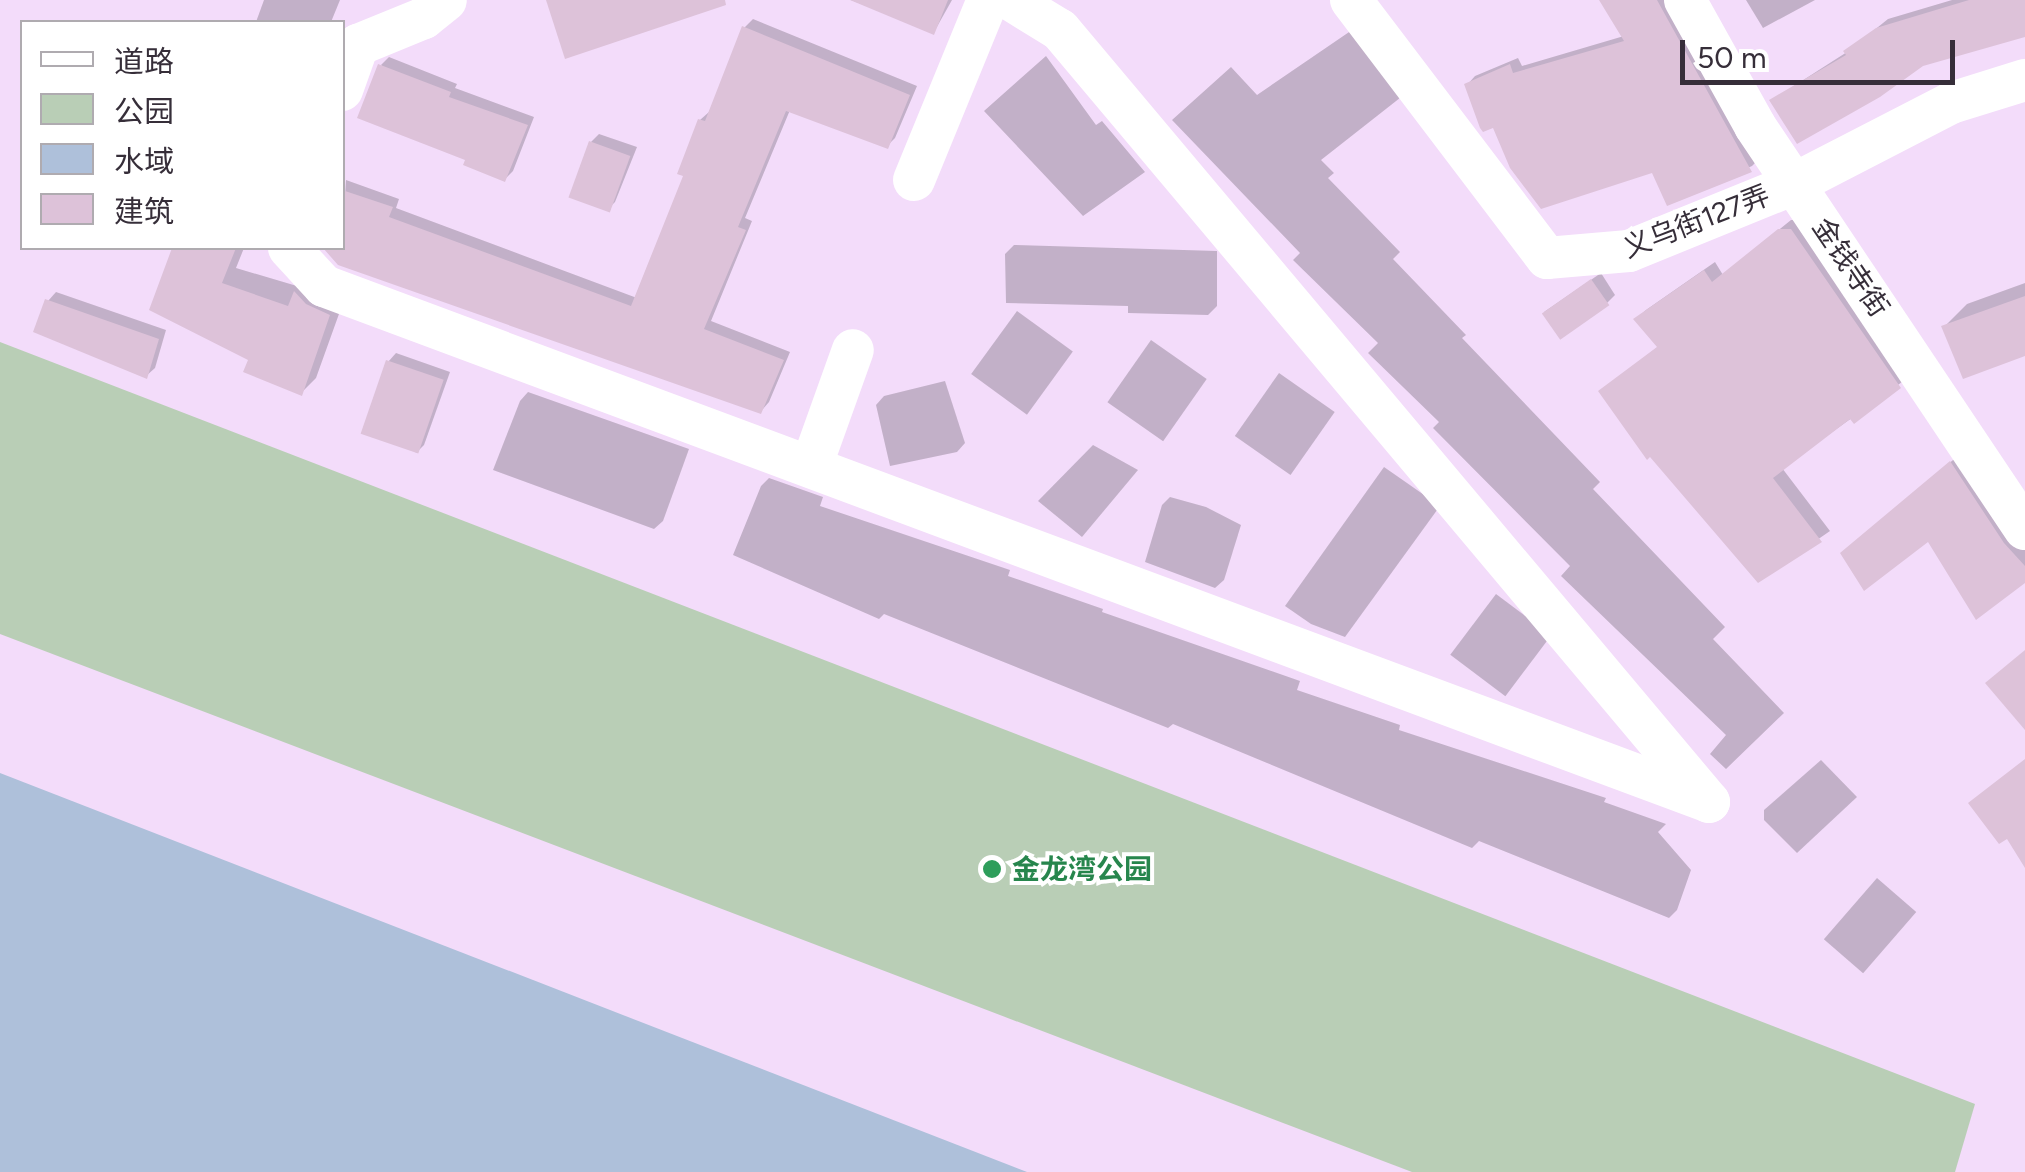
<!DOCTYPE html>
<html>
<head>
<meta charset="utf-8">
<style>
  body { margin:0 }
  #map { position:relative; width:2025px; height:1172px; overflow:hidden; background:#f3dcfa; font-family:Figtree,"Noto Sans SC",sans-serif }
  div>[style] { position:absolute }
  .green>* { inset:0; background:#b9ceb6 }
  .water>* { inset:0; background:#aec0da }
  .shadow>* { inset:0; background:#0003; transform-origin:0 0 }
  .building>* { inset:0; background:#ddc2d9; transform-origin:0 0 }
  .minor>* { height:42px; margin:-21px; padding:0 21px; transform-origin:21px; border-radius:21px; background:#fff }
  .dots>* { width:28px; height:28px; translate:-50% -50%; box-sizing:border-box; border:5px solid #fff; border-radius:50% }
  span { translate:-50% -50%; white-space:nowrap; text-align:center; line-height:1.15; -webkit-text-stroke:8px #fff; paint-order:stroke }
  .street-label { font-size:28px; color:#362e39 }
  .leisure-label { font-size:28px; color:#27864d; font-weight:700 }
  .left { translate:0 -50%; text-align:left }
  .legend { position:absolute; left:20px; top:20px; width:325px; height:230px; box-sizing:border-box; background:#fff; border:2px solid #afabb0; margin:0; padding:12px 18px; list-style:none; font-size:30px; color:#362e39 }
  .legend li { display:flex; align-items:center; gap:20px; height:50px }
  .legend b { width:50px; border:2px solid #afabb0 }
  .scale { position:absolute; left:1680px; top:40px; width:275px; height:45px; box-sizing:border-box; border:5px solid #362e39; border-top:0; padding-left:12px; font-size:30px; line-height:35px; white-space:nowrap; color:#362e39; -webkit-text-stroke:8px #fff; paint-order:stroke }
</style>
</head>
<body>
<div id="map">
  <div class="green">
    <i style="clip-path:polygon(0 342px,1975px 1104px,1955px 1172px,1412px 1172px,0 634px)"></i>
  </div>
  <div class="water">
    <i style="clip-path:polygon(0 773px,1027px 1172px,0 1172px)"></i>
  </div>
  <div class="shadow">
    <i style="clip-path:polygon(264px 0,340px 0,331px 22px,256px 22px)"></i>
    <i style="clip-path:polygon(851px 0,952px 0,934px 32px)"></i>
    <i style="clip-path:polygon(1602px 0,1670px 0,1760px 158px,1752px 166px,1668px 203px,1654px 170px,1495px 125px,1467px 85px,1475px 76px,1518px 58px,1522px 66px,1624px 36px)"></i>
    <i style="clip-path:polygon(1746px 0,1815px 0,1763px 28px)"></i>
    <i style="clip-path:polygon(1952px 0,2025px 0,2025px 34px,1772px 100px,1847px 52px,1888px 19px)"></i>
    <i style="clip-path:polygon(753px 19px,917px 86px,895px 138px,887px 146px,790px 110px,745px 218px,752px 221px,711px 321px,790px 352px,769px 402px,761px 411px,340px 262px,326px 248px,342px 248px,346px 180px,399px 199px,396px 208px,637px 298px,686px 175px,700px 120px,709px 112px,744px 28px)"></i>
    <i style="clip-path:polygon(1355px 28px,1405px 94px,1321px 160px,1334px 173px,1328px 178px,1400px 252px,1393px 259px,1466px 335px,1462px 338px,1600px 482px,1593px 489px,1725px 627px,1713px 639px,1784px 713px,1726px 769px,1710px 754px,1726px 735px,1561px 576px,1570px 566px,1433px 428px,1439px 422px,1368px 353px,1378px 343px,1293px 260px,1300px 253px,1172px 120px,1231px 67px,1257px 95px)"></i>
    <i style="clip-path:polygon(1046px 56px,1096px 125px,1102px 121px,1145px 172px,1083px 216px,984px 111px)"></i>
    <i style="clip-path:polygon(389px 57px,457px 84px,455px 88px,534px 117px,513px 171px,504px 180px,468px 159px,381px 65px)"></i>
    <i style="clip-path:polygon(599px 134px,637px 147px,615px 202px,607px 210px,591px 142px)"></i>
    <i style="clip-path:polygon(1791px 220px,1801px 220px,1909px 377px,1782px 468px,1830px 531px,1759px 580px,1601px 391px,1659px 346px,1636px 319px,1646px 310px,1715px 262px,1723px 275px)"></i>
    <i style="clip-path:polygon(1014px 245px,1217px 251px,1217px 306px,1208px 315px,1128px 313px,1128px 306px,1006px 303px,1005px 254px)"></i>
    <i style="clip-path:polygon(174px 248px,244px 248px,236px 268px,344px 300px,316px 378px,301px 393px,251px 359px,152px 309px)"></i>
    <i style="clip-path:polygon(1601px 273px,1615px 295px,1607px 303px,1544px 312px)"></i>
    <i style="clip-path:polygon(2025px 283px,2025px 353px,1944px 327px,1967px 304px)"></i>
    <i style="clip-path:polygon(56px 292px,166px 330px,155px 368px,146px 376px,48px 301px)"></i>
    <i style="left:1017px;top:311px;width:69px;height:78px;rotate:36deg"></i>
    <i style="left:1151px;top:340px;width:68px;height:76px;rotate:35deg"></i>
    <i style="clip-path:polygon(396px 353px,450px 372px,424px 445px,416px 453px,388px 362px)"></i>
    <i style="left:1279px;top:373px;width:68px;height:77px;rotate:35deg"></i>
    <i style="clip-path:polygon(945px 381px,965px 443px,957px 452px,890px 466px,876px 405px,884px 396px)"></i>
    <i style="clip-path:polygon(528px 392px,689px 449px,663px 521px,654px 529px,493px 470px,520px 401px)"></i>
    <i style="clip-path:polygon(1093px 445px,1138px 470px,1082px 537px,1038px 501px)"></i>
    <i style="clip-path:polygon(1959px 455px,2025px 549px,2025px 580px,1929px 538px,1852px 545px)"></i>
    <i style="clip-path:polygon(1384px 467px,1440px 506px,1345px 637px,1311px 624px,1285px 606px)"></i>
    <i style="clip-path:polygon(769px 478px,823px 497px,820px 506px,1010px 570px,1008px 576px,1103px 609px,1102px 612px,1300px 681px,1297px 690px,1400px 725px,1399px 730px,1606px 798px,1604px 802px,1666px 824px,1658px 832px,1691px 870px,1677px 910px,1669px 918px,1479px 841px,1472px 848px,1173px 724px,1168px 728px,884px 614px,879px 619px,733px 555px,761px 486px)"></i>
    <i style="clip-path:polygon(1170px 497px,1206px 507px,1241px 525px,1224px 580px,1215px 588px,1145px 562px,1162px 505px)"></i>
    <i style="left:1496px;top:594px;width:69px;height:76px;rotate:37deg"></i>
    <i style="clip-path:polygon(1821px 760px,1857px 797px,1797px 853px,1764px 820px,1764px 810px)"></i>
    <i style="left:1877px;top:878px;width:52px;height:81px;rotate:41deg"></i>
  </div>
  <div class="building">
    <i style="clip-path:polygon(546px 0,725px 0,726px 5px,565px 59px)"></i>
    <i style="clip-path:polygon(850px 0,948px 0,934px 35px)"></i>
    <i style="clip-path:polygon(1599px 0,1657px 0,1752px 172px,1667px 206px,1652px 173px,1541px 209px,1510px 168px,1493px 128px,1483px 132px,1480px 128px,1464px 84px,1510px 64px,1513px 73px,1624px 41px)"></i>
    <i style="clip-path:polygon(1969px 0,2025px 0,2025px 37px,1923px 66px,1880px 97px,1797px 144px,1769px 100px,1846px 55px,1843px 51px,1876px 28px)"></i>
    <i style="clip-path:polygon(742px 26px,910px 95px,888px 149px,786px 111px,738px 227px,746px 230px,704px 329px,784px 360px,761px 414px,338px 265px,323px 248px,342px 248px,342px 190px,393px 207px,389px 217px,631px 306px,683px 176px,677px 174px,698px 119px,705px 121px)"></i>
    <i style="clip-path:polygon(378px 64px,451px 92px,449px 97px,528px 125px,505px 182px,463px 165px,465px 160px,357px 118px)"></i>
    <i style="left:589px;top:141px;width:44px;height:60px;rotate:20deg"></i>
    <i style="clip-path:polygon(1778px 229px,1791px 229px,1901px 388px,1854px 424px,1850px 419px,1773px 478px,1822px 542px,1758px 583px,1650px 457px,1647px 460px,1598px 391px,1657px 347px,1633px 319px,1704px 270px,1712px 282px)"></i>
    <i style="clip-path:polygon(172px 248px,236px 248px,222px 283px,288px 306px,294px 291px,306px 304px,330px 315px,302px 396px,243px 372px,248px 360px,149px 310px)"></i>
    <i style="left:1591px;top:279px;width:32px;height:60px;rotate:55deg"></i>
    <i style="clip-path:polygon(2025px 296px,2025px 356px,1963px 379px,1941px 326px)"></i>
    <i style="clip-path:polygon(45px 299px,159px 339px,147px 379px,33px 332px)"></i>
    <i style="left:386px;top:360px;width:61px;height:78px;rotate:19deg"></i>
    <i style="clip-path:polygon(1950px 461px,2004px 543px,2025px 566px,2025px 583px,1976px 620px,1928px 542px,1864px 591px,1840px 553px)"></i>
    <i style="clip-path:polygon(2025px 650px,2025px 730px,1985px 683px)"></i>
    <i style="clip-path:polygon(2025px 759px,2025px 868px,2007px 839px,1999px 844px,1968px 803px)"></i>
  </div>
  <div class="minor">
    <i style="left:1351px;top:0;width:324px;rotate:52.8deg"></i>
    <i style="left:1547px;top:258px;width:82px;rotate:-4.9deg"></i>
    <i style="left:1629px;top:251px;width:178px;rotate:-22.1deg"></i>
    <i style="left:1794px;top:184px;width:177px;rotate:-27.3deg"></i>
    <i style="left:1951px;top:103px;width:77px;rotate:-17.3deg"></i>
    <i style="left:1685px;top:0;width:144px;rotate:60.9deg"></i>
    <i style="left:1755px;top:126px;width:485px;rotate:56.2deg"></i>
    <i style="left:342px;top:90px;width:48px;rotate:-70.4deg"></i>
    <i style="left:358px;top:45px;width:71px;rotate:-22.2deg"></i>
    <i style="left:424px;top:18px;width:28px;rotate:-39deg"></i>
    <i style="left:914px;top:180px;width:195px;rotate:-67.7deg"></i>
    <i style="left:289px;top:248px;width:52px;rotate:47.4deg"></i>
    <i style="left:324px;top:286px;width:1478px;rotate:20.43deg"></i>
    <i style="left:1709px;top:802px;width:1009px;rotate:-130.05deg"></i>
    <i style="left:1060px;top:30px;width:57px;rotate:-148.5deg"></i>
    <i style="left:811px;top:467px;width:124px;rotate:-70.3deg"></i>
  </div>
  <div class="dots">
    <i style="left:992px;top:869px;background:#2e9e5b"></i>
  </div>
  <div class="street-label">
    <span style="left:1696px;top:221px;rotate:-21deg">义乌街127弄</span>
    <span style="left:1851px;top:267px;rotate:56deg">金钱寺街</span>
  </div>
  <div class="leisure-label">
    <span class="left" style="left:1012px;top:869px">金龙湾公园</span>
  </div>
  <ul class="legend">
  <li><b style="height:12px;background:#fff"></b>道路</li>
  <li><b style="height:28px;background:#b9ceb6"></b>公园</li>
  <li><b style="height:28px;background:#aec0da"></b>水域</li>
  <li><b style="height:28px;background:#ddc2d9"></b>建筑</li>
  </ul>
  <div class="scale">50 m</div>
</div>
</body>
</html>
